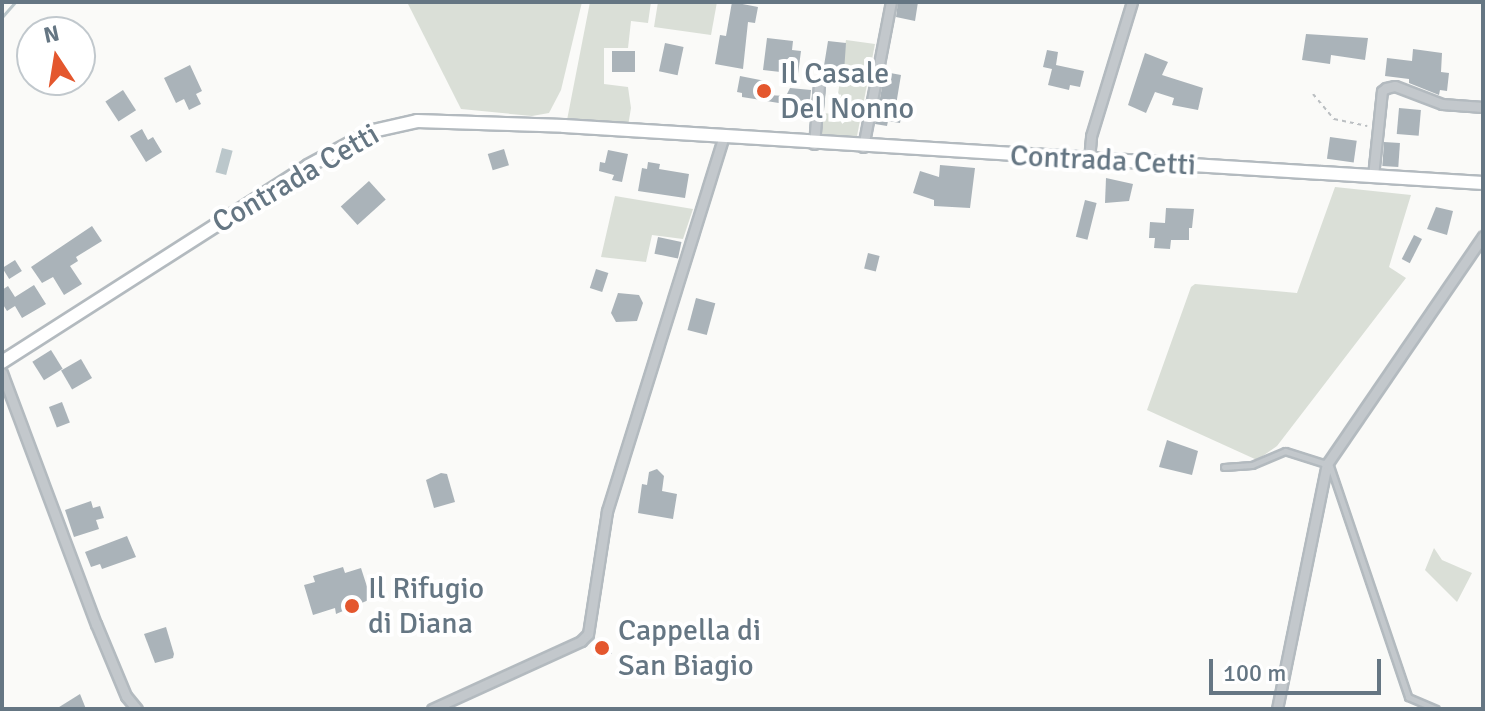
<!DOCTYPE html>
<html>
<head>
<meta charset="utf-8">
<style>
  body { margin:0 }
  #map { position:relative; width:1485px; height:711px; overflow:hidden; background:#fafaf8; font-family:Signika,sans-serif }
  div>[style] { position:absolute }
  .green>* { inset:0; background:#dadfd7 }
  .water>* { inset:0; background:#bbc7cb; transform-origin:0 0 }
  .stream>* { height:3px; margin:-1.5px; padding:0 1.5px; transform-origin:1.5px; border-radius:1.5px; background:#bbc7cb }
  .building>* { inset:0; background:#aab3b9; transform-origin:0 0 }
  .path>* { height:2px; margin-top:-1px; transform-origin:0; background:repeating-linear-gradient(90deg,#bbbfc2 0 4px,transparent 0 8px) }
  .roads { filter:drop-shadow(2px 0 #b3babf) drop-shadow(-2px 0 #b3babf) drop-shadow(0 2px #b3babf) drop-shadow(0 -2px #b3babf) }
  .lane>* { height:5px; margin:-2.5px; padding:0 2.5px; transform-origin:2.5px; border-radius:2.5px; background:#c3c8cc }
  .street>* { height:9px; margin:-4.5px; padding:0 4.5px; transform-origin:4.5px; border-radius:4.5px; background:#c3c8cc }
  .secondary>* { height:12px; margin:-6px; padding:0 6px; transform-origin:6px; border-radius:6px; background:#fff }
  .dots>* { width:22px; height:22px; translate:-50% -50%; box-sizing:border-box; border:4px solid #fff; border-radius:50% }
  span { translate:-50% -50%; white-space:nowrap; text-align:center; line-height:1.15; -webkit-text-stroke:8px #fff; paint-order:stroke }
  .poi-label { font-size:30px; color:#657683 }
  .left { translate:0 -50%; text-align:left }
  .street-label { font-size:30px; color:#657683 }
  .frame { position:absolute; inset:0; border:4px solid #657683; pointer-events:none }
  .north { position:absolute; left:16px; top:16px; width:80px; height:80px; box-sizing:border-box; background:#fff; border:2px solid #c1c8cd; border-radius:50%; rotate:348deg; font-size:22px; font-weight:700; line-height:32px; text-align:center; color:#657683 }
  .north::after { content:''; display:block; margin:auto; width:28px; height:36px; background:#e4572e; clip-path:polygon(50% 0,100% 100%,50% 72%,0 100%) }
  .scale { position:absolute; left:1209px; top:659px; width:172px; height:36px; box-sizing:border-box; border:4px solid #657683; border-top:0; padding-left:10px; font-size:24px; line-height:28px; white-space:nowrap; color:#657683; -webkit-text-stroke:6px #fff; paint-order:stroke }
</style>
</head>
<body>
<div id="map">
  <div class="green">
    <i style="clip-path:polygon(407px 2px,582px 2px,561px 90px,549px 113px,532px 116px,461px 109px)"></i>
    <i style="clip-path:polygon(590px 2px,651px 2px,648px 23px,631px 21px,628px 48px,604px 48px,604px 84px,628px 87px,631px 108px,628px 126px,567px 120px)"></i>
    <i style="clip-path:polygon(658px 2px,717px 2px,711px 35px,654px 27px)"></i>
    <i style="clip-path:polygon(846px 40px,875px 44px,856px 141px,818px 139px,822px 113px,835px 114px)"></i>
    <i style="clip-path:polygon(1335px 187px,1411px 195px,1389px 267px,1406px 278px,1277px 446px,1257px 460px,1147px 410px,1191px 287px,1195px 284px,1297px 293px)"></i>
    <i style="clip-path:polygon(615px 196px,693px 209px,683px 239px,652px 235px,646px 262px,601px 257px)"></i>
    <i style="clip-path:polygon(1434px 548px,1442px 560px,1472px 573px,1457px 602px,1425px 570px)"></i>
  </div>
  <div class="water">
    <i style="left:222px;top:148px;width:11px;height:25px;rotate:15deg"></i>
  </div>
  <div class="stream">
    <i style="left:2px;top:17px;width:20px;rotate:-49deg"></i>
  </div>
  <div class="building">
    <i style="clip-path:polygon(732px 2px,758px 7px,755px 23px,748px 22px,743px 69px,715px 64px,720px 35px,726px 36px)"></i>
    <i style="clip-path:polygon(898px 2px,918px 2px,915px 21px,896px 17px)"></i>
    <i style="clip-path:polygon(1306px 34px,1368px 38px,1365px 60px,1331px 55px,1330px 64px,1302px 60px)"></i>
    <i style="clip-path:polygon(767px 38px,793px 41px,792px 50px,801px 51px,798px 74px,763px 70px)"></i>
    <i style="clip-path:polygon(828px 41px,846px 43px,844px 72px,836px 71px,835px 83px,822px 78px)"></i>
    <i style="left:665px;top:43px;width:19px;height:29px;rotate:12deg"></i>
    <i style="clip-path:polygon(1413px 49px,1442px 53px,1441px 72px,1449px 73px,1447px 91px,1440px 90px,1439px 95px,1409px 83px,1409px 79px,1385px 76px,1387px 58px,1412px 61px)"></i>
    <i style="clip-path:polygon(1047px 50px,1058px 52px,1056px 65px,1084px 71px,1080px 87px,1070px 85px,1069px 90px,1048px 85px,1052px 69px,1043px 67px)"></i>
    <i style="left:612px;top:51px;width:23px;height:21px"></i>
    <i style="clip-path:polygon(1145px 53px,1168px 62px,1162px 75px,1203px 88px,1198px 110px,1172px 105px,1174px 98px,1155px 92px,1146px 113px,1128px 105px)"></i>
    <i style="clip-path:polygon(190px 65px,202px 91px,196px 94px,201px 104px,189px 110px,184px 99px,176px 103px,164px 78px)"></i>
    <i style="clip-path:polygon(885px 72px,901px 75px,896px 105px,903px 106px,900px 123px,888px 121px,887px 126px,875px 124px)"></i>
    <i style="clip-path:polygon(740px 76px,770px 82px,767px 95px,786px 96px,790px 88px,811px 90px,809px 108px,742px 97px,742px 93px,737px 92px)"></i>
    <i style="left:123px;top:90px;width:24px;height:21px;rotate:57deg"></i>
    <i style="left:1399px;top:108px;width:22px;height:26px;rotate:5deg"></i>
    <i style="clip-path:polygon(142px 129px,148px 140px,153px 137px,162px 152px,146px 162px,130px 136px)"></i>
    <i style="left:1330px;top:137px;width:27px;height:22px;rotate:8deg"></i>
    <i style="left:1384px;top:142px;width:16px;height:24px;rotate:4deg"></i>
    <i style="left:504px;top:149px;width:17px;height:17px;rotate:73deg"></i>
    <i style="clip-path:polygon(608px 150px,628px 154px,622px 182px,612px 180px,614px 175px,599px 171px,600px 162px,605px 163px)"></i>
    <i style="clip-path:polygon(648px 162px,660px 164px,659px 169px,689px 174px,685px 198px,638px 191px,642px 168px,647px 169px)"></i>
    <i style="clip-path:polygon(940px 165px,975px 168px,970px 208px,934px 206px,934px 200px,913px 193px,920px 171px,939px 177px)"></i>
    <i style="clip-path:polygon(1106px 178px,1133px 184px,1129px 201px,1105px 203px)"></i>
    <i style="left:369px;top:181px;width:25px;height:38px;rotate:48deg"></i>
    <i style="left:1085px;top:200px;width:12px;height:38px;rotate:14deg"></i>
    <i style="clip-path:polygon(1436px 207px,1453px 211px,1447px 235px,1427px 229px)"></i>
    <i style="clip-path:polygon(1166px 208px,1194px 209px,1192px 228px,1189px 228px,1189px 240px,1171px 240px,1170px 249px,1154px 248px,1155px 238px,1149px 238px,1150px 222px,1165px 223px)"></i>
    <i style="clip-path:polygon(92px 226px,102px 241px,76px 257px,78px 261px,70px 266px,82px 284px,64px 295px,53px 277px,42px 283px,31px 267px)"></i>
    <i style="left:1414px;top:235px;width:9px;height:27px;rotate:27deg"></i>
    <i style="left:658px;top:237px;width:24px;height:17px;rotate:12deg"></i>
    <i style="left:868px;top:253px;width:12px;height:16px;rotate:14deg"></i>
    <i style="left:15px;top:260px;width:13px;height:15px;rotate:58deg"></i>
    <i style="left:596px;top:269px;width:13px;height:20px;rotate:18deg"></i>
    <i style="clip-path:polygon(34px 285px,46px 304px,22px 318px,15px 306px,7px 311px,2px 303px,2px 290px,8px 286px,15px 297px)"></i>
    <i style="clip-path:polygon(618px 293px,639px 295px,643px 303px,637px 321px,616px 322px,611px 313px)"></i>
    <i style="left:696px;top:298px;width:20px;height:33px;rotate:15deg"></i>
    <i style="left:51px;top:350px;width:22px;height:22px;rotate:58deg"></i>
    <i style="left:81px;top:359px;width:22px;height:23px;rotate:60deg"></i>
    <i style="left:62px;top:402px;width:22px;height:14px;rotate:69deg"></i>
    <i style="clip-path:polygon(1167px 440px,1198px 451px,1192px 475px,1159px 467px)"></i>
    <i style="clip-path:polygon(657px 469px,664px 476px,662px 491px,677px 494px,673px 519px,638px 513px,642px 484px,647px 485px,649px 472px)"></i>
    <i style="clip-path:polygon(441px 473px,447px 474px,455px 502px,434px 508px,426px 480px)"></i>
    <i style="clip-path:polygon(91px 501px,93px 508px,100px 506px,104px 518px,96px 520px,99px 529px,74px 537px,65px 510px)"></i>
    <i style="clip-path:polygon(127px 536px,136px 557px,102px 569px,100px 564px,91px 567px,85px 552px)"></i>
    <i style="clip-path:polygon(343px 567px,345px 573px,361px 568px,371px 599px,336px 614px,335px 608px,313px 615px,304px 585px,315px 582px,313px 576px)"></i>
    <i style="clip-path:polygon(166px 627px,174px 654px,173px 658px,155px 663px,144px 634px)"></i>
    <i style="left:610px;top:643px;width:11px;height:17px;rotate:80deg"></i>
    <i style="clip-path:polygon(80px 694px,86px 709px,56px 709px)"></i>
  </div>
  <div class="path">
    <i style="left:1313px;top:94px;width:33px;rotate:50deg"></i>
    <i style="left:1334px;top:119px;width:34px;rotate:12deg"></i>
  </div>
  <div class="roads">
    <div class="lane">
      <i style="left:1330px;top:466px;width:244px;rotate:71.3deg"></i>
      <i style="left:1408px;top:697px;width:30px;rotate:23deg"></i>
      <i style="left:1224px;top:467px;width:28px;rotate:-4deg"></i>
      <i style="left:1252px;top:465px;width:36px;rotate:-23deg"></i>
      <i style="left:1285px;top:451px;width:43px;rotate:17.6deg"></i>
    </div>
    <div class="street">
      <i style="left:814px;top:144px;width:59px;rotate:-85.2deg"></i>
      <i style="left:863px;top:147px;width:148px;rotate:-79.1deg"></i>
      <i style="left:1089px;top:160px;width:24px;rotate:-85deg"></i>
      <i style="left:1091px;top:136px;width:140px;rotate:-73deg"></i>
      <i style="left:1373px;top:176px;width:85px;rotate:-84deg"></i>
      <i style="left:1382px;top:91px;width:5px;rotate:-37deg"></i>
      <i style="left:1386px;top:88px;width:9px;rotate:-13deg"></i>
      <i style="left:1395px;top:86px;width:50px;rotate:21deg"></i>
      <i style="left:1442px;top:104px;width:41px;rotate:4.2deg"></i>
      <i style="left:2px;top:373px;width:268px;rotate:69.5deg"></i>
      <i style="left:96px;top:624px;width:78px;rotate:67.4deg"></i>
      <i style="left:126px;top:696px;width:17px;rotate:50deg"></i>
      <i style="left:432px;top:709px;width:164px;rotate:-24.5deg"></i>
      <i style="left:581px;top:641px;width:10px;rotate:-45deg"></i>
      <i style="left:588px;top:634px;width:124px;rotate:-81.2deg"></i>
      <i style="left:607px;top:511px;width:391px;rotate:-72.7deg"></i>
      <i style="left:1277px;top:709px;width:250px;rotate:-78.5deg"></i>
      <i style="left:1327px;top:464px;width:276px;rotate:-55.6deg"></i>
    </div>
    <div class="secondary">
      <i style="left:2px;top:362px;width:363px;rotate:-32.6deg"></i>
      <i style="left:308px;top:166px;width:74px;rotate:-28.3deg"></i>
      <i style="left:373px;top:131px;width:45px;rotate:-12.8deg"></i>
      <i style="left:417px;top:121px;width:147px;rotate:1.9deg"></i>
      <i style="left:564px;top:126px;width:921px;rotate:3.55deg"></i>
    </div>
  </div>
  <div class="dots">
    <i style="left:764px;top:91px;background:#e4572e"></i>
    <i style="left:352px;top:606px;background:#e4572e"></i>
    <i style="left:602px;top:648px;background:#e4572e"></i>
  </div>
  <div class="poi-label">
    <span class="left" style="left:780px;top:91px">Il Casale<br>Del Nonno</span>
    <span class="left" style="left:368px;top:606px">Il Rifugio<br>di Diana</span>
    <span class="left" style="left:618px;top:648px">Cappella di<br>San Biagio</span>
  </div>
  <div class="street-label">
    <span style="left:1103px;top:161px;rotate:3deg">Contrada Cetti</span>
    <span style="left:296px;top:179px;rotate:-30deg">Contrada Cetti</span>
  </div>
  <div class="frame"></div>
  <div class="north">N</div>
  <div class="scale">100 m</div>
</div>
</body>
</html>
